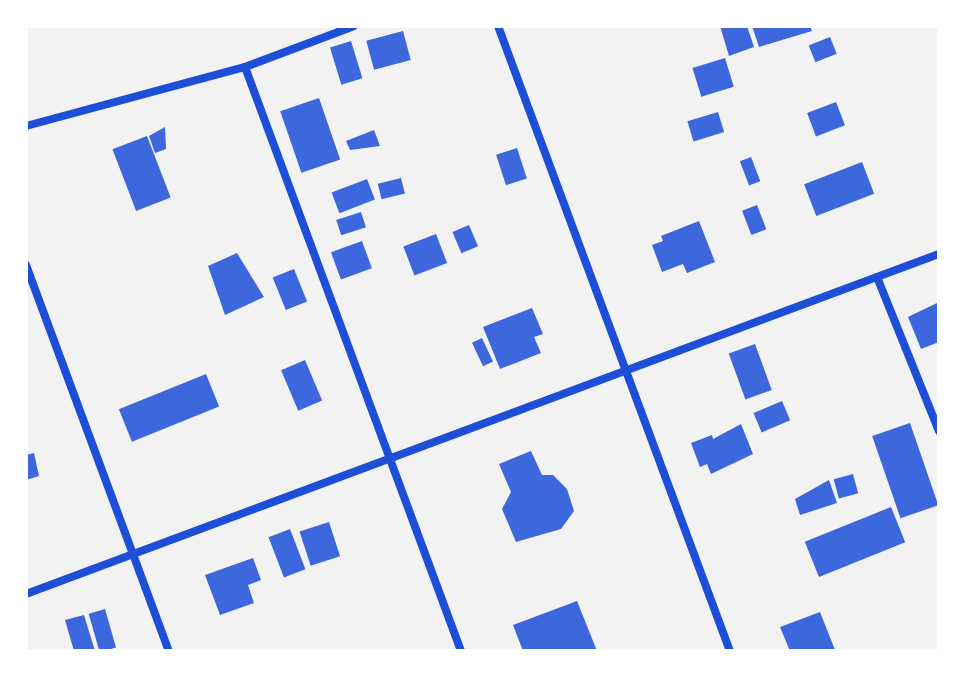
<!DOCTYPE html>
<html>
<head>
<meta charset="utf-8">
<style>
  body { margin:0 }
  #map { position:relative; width:965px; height:677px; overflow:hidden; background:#f2f2f2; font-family:Figtree,sans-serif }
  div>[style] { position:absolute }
  .building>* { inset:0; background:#3d67dc; transform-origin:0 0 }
  .minor>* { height:8px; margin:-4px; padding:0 4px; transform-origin:4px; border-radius:4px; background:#1d4ed8 }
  span { translate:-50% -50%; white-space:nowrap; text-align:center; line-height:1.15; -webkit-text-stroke:6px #fff; paint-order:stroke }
  .frame { position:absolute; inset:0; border:28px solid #fff; pointer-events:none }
</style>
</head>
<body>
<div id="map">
  <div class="building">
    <i style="clip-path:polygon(720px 26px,747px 26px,754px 47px,729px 56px)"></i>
    <i style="clip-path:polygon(752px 26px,810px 26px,812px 31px,759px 47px)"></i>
    <i style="left:403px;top:31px;width:30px;height:38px;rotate:75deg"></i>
    <i style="left:830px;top:37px;width:18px;height:23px;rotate:68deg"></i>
    <i style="left:351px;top:41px;width:39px;height:22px;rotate:73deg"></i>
    <i style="left:725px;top:58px;width:30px;height:34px;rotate:73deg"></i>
    <i style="left:319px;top:98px;width:65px;height:41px;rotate:71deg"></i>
    <i style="left:836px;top:102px;width:25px;height:31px;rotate:69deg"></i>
    <i style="left:718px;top:112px;width:21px;height:32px;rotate:73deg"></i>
    <i style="clip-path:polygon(165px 127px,166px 149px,155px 153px,149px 136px)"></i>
    <i style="clip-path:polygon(374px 130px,380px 146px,350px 150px,346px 141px)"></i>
    <i style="left:147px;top:136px;width:66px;height:37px;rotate:69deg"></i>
    <i style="left:517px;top:148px;width:32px;height:22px;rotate:72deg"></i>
    <i style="left:751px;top:157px;width:26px;height:12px;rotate:69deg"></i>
    <i style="left:862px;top:162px;width:34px;height:62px;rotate:69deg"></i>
    <i style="left:401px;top:178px;width:16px;height:24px;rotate:76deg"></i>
    <i style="left:367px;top:179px;width:22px;height:38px;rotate:69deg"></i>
    <i style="left:757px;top:205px;width:26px;height:16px;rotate:69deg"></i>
    <i style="left:361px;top:212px;width:16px;height:26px;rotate:72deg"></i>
    <i style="clip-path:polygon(699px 221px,715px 262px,687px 273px,683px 264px,662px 272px,652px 245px,663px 241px,661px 236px)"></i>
    <i style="left:469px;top:225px;width:23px;height:18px;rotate:67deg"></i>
    <i style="left:436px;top:234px;width:31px;height:35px;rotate:69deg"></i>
    <i style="left:362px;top:241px;width:29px;height:33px;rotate:70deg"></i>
    <i style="clip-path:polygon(237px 253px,264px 297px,225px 315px,208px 266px)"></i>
    <i style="left:294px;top:269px;width:35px;height:23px;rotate:68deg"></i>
    <i style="clip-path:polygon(939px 302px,939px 342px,921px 349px,908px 317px)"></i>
    <i style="clip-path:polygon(532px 308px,543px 334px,534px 337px,541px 353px,500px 369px,483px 327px)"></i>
    <i style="left:482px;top:338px;width:26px;height:11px;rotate:65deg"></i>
    <i style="left:755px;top:344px;width:49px;height:28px;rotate:70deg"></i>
    <i style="left:305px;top:360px;width:44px;height:26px;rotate:67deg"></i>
    <i style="left:206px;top:374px;width:35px;height:94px;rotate:68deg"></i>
    <i style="left:782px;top:401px;width:21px;height:31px;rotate:67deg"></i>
    <i style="left:910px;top:423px;width:87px;height:40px;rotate:71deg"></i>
    <i style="clip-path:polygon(741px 424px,753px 454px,711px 474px,707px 464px,700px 467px,691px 443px,712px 435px,713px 439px)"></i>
    <i style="clip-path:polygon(531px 451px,542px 475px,553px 475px,567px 489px,574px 511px,561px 529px,516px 542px,502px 509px,511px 492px,499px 464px)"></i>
    <i style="clip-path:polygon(34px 453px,39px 476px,26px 480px,26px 455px)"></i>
    <i style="left:853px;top:474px;width:20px;height:20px;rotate:75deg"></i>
    <i style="clip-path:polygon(829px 480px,837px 503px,800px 515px,795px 499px)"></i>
    <i style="left:891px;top:507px;width:38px;height:93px;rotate:68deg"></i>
    <i style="left:329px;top:522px;width:36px;height:31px;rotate:72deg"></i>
    <i style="left:290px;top:529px;width:43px;height:23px;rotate:69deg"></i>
    <i style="clip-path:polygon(253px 558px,261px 580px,248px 585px,254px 603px,220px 615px,205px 575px)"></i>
    <i style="clip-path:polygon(577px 601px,597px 651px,523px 651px,513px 625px)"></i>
    <i style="left:105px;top:609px;width:40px;height:17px;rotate:74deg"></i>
    <i style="clip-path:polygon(820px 612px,835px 650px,790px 651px,780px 627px)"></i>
    <i style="clip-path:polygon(84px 615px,95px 651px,74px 651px,65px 620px)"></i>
  </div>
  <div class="minor">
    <i style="left:498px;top:26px;width:667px;rotate:69.64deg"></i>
    <i style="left:245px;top:67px;width:623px;rotate:69.7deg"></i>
    <i style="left:26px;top:126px;width:227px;rotate:-15.1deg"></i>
    <i style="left:245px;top:67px;width:116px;rotate:-20.6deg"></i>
    <i style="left:26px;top:265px;width:412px;rotate:69.7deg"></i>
    <i style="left:877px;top:277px;width:166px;rotate:68.1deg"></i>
    <i style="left:26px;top:594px;width:974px;rotate:-20.43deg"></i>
  </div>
  <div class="frame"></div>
</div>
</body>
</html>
